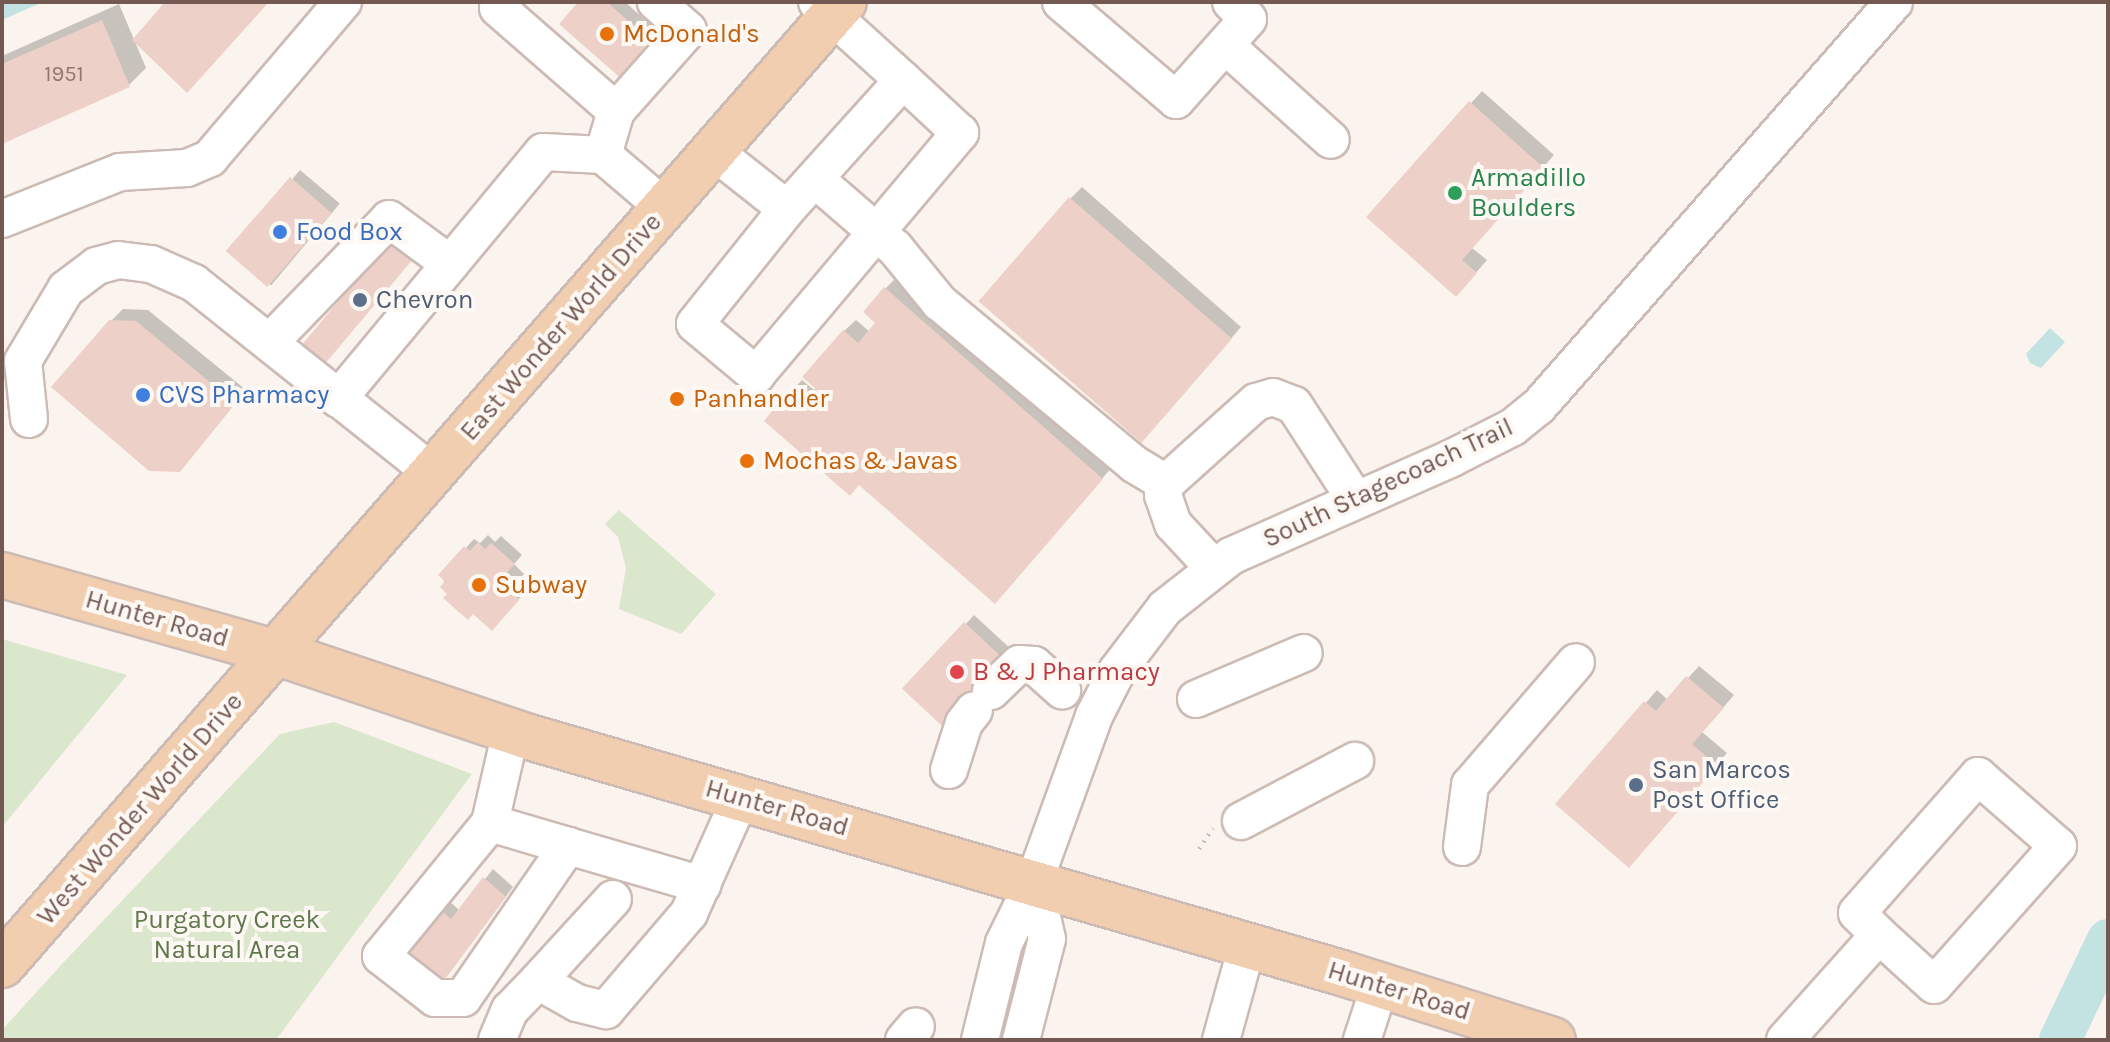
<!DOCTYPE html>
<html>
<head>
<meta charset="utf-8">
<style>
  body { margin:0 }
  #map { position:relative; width:2110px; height:1042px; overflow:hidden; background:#fbf3ed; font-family:Karla,sans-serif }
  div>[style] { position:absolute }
  .green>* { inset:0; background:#dbe7cc }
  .water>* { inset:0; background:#c3e2e2 }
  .shadow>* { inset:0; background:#0003; transform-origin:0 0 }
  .river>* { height:42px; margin:-21px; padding:0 21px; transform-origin:21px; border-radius:21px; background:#c3e2e2 }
  .building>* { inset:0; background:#edd1c8; transform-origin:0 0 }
  .path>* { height:4px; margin-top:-2px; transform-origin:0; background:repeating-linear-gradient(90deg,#d2b4ab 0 2px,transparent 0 8px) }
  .roads { filter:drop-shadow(2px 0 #ccbbb4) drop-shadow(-2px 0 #ccbbb4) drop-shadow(0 2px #ccbbb4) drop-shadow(0 -2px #ccbbb4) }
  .minor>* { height:36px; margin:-18px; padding:0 18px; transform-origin:18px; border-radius:18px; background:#fff }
  .major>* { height:44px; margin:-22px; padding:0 22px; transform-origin:22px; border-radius:22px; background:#f0ceaf }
  .dots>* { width:22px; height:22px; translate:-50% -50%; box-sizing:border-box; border:4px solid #fdf8f3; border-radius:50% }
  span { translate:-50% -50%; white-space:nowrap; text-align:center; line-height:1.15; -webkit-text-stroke:8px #fdf8f3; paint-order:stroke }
  .number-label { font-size:22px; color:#927770 }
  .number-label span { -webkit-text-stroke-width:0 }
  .food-label { font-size:26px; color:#c56008 }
  .left { translate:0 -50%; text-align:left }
  .leisure-label { font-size:26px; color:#27864d }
  .shop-label { font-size:26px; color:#366cbe }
  .service-label { font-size:26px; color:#4e5e75 }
  .street-label { font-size:26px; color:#745952 }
  .health-label { font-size:26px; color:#be3a42 }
  .park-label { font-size:26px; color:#5f784c }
  .frame { position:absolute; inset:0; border:4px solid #745952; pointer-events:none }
</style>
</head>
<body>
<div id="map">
  <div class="green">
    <i style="clip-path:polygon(619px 510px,716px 594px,681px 634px,619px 609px,626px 568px,618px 537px,605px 524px)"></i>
    <i style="clip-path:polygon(2px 639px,127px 675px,2px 827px)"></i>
    <i style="clip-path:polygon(334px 722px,472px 774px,276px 1040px,2px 1040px,2px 1030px,63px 963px,280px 734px)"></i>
  </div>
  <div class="water">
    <i style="clip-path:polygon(2px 2px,43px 2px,2px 20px)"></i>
    <i style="clip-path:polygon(2050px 328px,2065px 342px,2041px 368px,2030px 363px,2026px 354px)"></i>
  </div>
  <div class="shadow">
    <i style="clip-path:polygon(580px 2px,625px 2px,662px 35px,632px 70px)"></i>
    <i style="clip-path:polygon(119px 4px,146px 68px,129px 85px,2px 142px,2px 56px)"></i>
    <i style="clip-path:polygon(1482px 91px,1554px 155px,1472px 248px,1487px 260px,1467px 283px,1369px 217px)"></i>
    <i style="left:300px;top:170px;width:52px;height:107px;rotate:40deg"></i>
    <i style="clip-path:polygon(1082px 187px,1241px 327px,1152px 429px,1070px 199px)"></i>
    <i style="clip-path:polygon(897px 277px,1113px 466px,1007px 589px,791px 392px,802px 380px,819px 394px,844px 331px,856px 320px,870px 332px,878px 322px,885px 289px)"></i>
    <i style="clip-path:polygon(123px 309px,148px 310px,246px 390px,191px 458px,111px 321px)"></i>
    <i style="clip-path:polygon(488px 535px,495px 542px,501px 536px,522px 555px,514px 564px,524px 574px,517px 582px,526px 591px,501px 619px,450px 593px,441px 575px,474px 539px,480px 543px)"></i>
    <i style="clip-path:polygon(974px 615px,1012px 650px,991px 674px,906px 689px)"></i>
    <i style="clip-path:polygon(1699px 666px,1734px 695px,1702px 732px,1727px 753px,1640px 853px,1558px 804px,1657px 690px,1668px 700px)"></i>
    <i style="clip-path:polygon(493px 869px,513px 887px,448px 975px,436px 906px,445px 897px,460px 911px)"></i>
  </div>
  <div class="river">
    <i style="left:2060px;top:1040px;width:111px;rotate:-64.4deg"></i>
  </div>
  <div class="building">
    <i style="clip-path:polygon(165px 2px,269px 2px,187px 93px,132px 40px)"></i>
    <i style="clip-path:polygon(578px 2px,607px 2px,655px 45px,624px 81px,559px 24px)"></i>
    <i style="clip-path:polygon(102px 20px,130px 87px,2px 144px,2px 64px)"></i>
    <i style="clip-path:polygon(1469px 101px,1544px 168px,1462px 260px,1477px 273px,1456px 297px,1366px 217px)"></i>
    <i style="left:290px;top:177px;width:55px;height:98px;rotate:41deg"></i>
    <i style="left:1069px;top:197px;width:216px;height:138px;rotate:41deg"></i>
    <i style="left:394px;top:235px;width:30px;height:143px;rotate:40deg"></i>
    <i style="clip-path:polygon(884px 287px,1103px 479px,995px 604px,859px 485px,850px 496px,764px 421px,789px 390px,803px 402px,815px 388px,802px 377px,843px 330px,858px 343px,875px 323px,863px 312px)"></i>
    <i style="clip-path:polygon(109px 320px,136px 321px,235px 403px,180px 472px,149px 471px,51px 387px)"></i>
    <i style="clip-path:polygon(478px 542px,485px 549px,491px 543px,515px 564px,506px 573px,517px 583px,510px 592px,519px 600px,492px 631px,473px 614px,468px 620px,443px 598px,447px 594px,440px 587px,445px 581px,438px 575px,464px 546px,470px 551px)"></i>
    <i style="left:964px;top:622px;width:56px;height:91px;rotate:43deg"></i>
    <i style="clip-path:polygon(1686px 676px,1724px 708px,1692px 744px,1717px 766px,1629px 868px,1555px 804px,1644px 701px,1656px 711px)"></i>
    <i style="clip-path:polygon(483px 877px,506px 897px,439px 987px,396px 956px,435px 905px,451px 919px)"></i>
  </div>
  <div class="path">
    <i style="left:1199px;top:849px;width:25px;rotate:-56deg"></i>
  </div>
  <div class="roads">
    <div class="minor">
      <i style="left:504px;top:2px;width:8px;rotate:135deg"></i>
      <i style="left:498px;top:8px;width:157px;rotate:41.1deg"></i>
      <i style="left:1061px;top:2px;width:151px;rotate:40.4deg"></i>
      <i style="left:1176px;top:100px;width:108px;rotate:-48.4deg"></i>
      <i style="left:1248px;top:19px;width:24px;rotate:-135deg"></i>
      <i style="left:1225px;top:45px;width:142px;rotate:41.9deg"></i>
      <i style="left:716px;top:153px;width:90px;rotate:38.3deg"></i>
      <i style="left:787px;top:209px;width:173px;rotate:-48deg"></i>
      <i style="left:903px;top:80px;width:116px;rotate:-137.8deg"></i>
      <i style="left:603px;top:155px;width:46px;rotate:-73.5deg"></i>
      <i style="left:616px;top:111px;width:108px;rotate:-48.4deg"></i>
      <i style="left:688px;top:30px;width:43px;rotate:-138.8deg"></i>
      <i style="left:815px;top:179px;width:106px;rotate:40.8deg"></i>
      <i style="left:895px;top:248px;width:70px;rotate:50.8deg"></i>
      <i style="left:939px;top:302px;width:254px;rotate:39.7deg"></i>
      <i style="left:1134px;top:464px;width:37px;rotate:31deg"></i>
      <i style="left:787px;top:209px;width:147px;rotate:128.7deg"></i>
      <i style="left:695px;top:324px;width:80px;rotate:39.9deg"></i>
      <i style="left:756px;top:375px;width:317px;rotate:-49.9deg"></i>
      <i style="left:960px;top:133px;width:78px;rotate:-137.1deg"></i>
      <i style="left:2px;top:219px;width:127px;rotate:-21.7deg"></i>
      <i style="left:120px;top:172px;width:67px;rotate:-3.4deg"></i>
      <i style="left:187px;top:168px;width:25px;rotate:-23deg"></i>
      <i style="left:210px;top:158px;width:205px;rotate:-49.6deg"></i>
      <i style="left:270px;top:342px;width:171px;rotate:-45.9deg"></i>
      <i style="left:389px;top:219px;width:76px;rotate:36.4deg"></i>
      <i style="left:338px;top:399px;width:321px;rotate:-50.3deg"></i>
      <i style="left:543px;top:152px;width:60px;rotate:2.9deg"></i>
      <i style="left:603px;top:155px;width:82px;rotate:40.5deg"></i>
      <i style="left:29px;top:419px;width:58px;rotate:-95.9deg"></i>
      <i style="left:23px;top:361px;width:84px;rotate:-59.2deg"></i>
      <i style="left:66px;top:289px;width:38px;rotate:-37deg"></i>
      <i style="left:96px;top:266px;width:23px;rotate:-15deg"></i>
      <i style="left:118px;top:260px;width:33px;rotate:7deg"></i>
      <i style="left:151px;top:264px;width:47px;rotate:23.8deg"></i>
      <i style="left:194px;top:283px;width:307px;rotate:38.5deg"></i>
      <i style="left:1212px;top:566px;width:57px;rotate:-132.9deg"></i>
      <i style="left:1173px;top:524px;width:31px;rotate:-109deg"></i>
      <i style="left:1163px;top:495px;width:12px;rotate:-76deg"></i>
      <i style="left:1166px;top:483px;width:121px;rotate:-42deg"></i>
      <i style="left:1256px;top:402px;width:18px;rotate:-16deg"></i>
      <i style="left:1273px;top:397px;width:22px;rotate:21deg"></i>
      <i style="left:1294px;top:405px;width:112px;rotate:57deg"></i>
      <i style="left:991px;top:691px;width:39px;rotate:-44deg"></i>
      <i style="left:1019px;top:664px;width:15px;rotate:4deg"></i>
      <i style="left:1034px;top:665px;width:38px;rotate:42deg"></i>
      <i style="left:1196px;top:699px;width:117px;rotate:-23.1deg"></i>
      <i style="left:511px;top:731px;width:94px;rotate:102.9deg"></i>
      <i style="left:490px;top:823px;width:172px;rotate:129.3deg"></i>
      <i style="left:381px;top:956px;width:68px;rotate:37.9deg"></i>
      <i style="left:435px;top:998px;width:28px"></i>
      <i style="left:463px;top:998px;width:185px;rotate:-55.4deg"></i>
      <i style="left:568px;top:846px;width:140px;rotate:16.2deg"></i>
      <i style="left:949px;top:770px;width:49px;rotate:-72.3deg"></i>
      <i style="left:964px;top:723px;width:16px;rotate:-52deg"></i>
      <i style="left:1241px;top:821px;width:129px;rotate:-27.8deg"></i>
      <i style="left:490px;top:823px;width:81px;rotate:16.4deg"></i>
      <i style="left:1462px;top:847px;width:63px;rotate:-82.6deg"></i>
      <i style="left:1470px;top:785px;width:162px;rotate:-49.2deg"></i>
      <i style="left:538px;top:981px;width:111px;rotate:-47.6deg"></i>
      <i style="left:497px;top:1040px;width:33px;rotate:-67deg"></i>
      <i style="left:510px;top:1010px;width:40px;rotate:-46deg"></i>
      <i style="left:538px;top:981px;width:45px;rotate:29.4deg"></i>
      <i style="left:577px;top:1003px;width:30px;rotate:14deg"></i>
      <i style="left:606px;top:1010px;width:128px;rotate:-49.4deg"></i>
      <i style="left:689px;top:913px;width:125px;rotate:-65.9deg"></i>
      <i style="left:904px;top:1040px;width:18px;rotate:-49deg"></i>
      <i style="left:980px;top:1040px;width:100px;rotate:-76.1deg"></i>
      <i style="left:1004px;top:943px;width:68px;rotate:-63.8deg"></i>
      <i style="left:1034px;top:882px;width:177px;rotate:-70.1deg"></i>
      <i style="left:1094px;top:716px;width:51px;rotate:-62.9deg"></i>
      <i style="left:1117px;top:671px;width:79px;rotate:-52.7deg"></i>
      <i style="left:1165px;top:608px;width:84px;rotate:-38.2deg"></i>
      <i style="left:1231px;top:556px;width:240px;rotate:-23.9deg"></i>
      <i style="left:1450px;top:459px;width:71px;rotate:-26.9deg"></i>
      <i style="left:1513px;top:427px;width:32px;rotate:-39deg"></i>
      <i style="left:1538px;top:407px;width:539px;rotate:-48.68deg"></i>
      <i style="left:1021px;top:1040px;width:104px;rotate:-75.6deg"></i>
      <i style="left:1047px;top:939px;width:58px;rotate:-102.8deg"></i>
      <i style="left:1221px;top:1040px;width:98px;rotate:-74.5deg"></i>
      <i style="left:1362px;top:1040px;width:58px;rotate:-71.9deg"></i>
      <i style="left:1785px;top:1040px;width:141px;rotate:-48.2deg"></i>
      <i style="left:1879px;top:935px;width:31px;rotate:-135deg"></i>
      <i style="left:1857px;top:913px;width:183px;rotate:-48.5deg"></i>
      <i style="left:1978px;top:776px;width:106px;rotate:41.2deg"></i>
      <i style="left:2058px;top:846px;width:186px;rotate:131.7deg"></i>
      <i style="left:1934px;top:985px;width:74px;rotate:-137.7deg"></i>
    </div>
    <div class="major">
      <i style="left:2px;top:575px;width:287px;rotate:15.8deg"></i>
      <i style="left:278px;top:653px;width:265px;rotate:18.5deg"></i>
      <i style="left:529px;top:737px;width:847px;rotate:16.19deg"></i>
      <i style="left:1342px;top:973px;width:221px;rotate:17.6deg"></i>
      <i style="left:2px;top:965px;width:1279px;rotate:-48.84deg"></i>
    </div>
  </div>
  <div class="dots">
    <i style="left:607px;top:34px;background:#e8710a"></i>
    <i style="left:1455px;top:193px;background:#2e9e5b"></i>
    <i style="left:280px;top:232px;background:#3f7fe0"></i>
    <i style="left:360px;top:300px;background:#5c6f8a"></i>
    <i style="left:143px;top:395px;background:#3f7fe0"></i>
    <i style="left:677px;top:399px;background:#e8710a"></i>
    <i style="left:747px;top:461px;background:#e8710a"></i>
    <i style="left:479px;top:585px;background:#e8710a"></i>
    <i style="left:957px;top:672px;background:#e0444e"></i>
    <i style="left:1636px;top:785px;background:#5c6f8a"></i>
  </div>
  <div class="number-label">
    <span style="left:64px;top:75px">1951</span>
  </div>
  <div class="food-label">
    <span class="left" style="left:623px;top:34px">McDonald's</span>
    <span class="left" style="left:693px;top:399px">Panhandler</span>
    <span class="left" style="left:763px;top:461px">Mochas &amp; Javas</span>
    <span class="left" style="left:495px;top:585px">Subway</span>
  </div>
  <div class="leisure-label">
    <span class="left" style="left:1471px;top:193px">Armadillo<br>Boulders</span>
  </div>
  <div class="shop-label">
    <span class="left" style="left:296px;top:232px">Food Box</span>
    <span class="left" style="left:159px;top:395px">CVS Pharmacy</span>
  </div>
  <div class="service-label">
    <span class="left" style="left:376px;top:300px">Chevron</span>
    <span class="left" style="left:1652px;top:785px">San Marcos<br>Post Office</span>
  </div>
  <div class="street-label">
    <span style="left:561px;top:327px;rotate:-49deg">East Wonder World Drive</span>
    <span style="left:1388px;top:483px;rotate:-25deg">South Stagecoach Trail</span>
    <span style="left:157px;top:619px;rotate:16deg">Hunter Road</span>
    <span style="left:777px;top:808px;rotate:16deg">Hunter Road</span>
    <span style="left:140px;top:809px;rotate:-49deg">West Wonder World Drive</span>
    <span style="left:1399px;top:991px;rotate:17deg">Hunter Road</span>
  </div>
  <div class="health-label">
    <span class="left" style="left:973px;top:672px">B &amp; J Pharmacy</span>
  </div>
  <div class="park-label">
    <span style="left:227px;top:935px">Purgatory Creek<br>Natural Area</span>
  </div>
  <div class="frame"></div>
</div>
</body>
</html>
